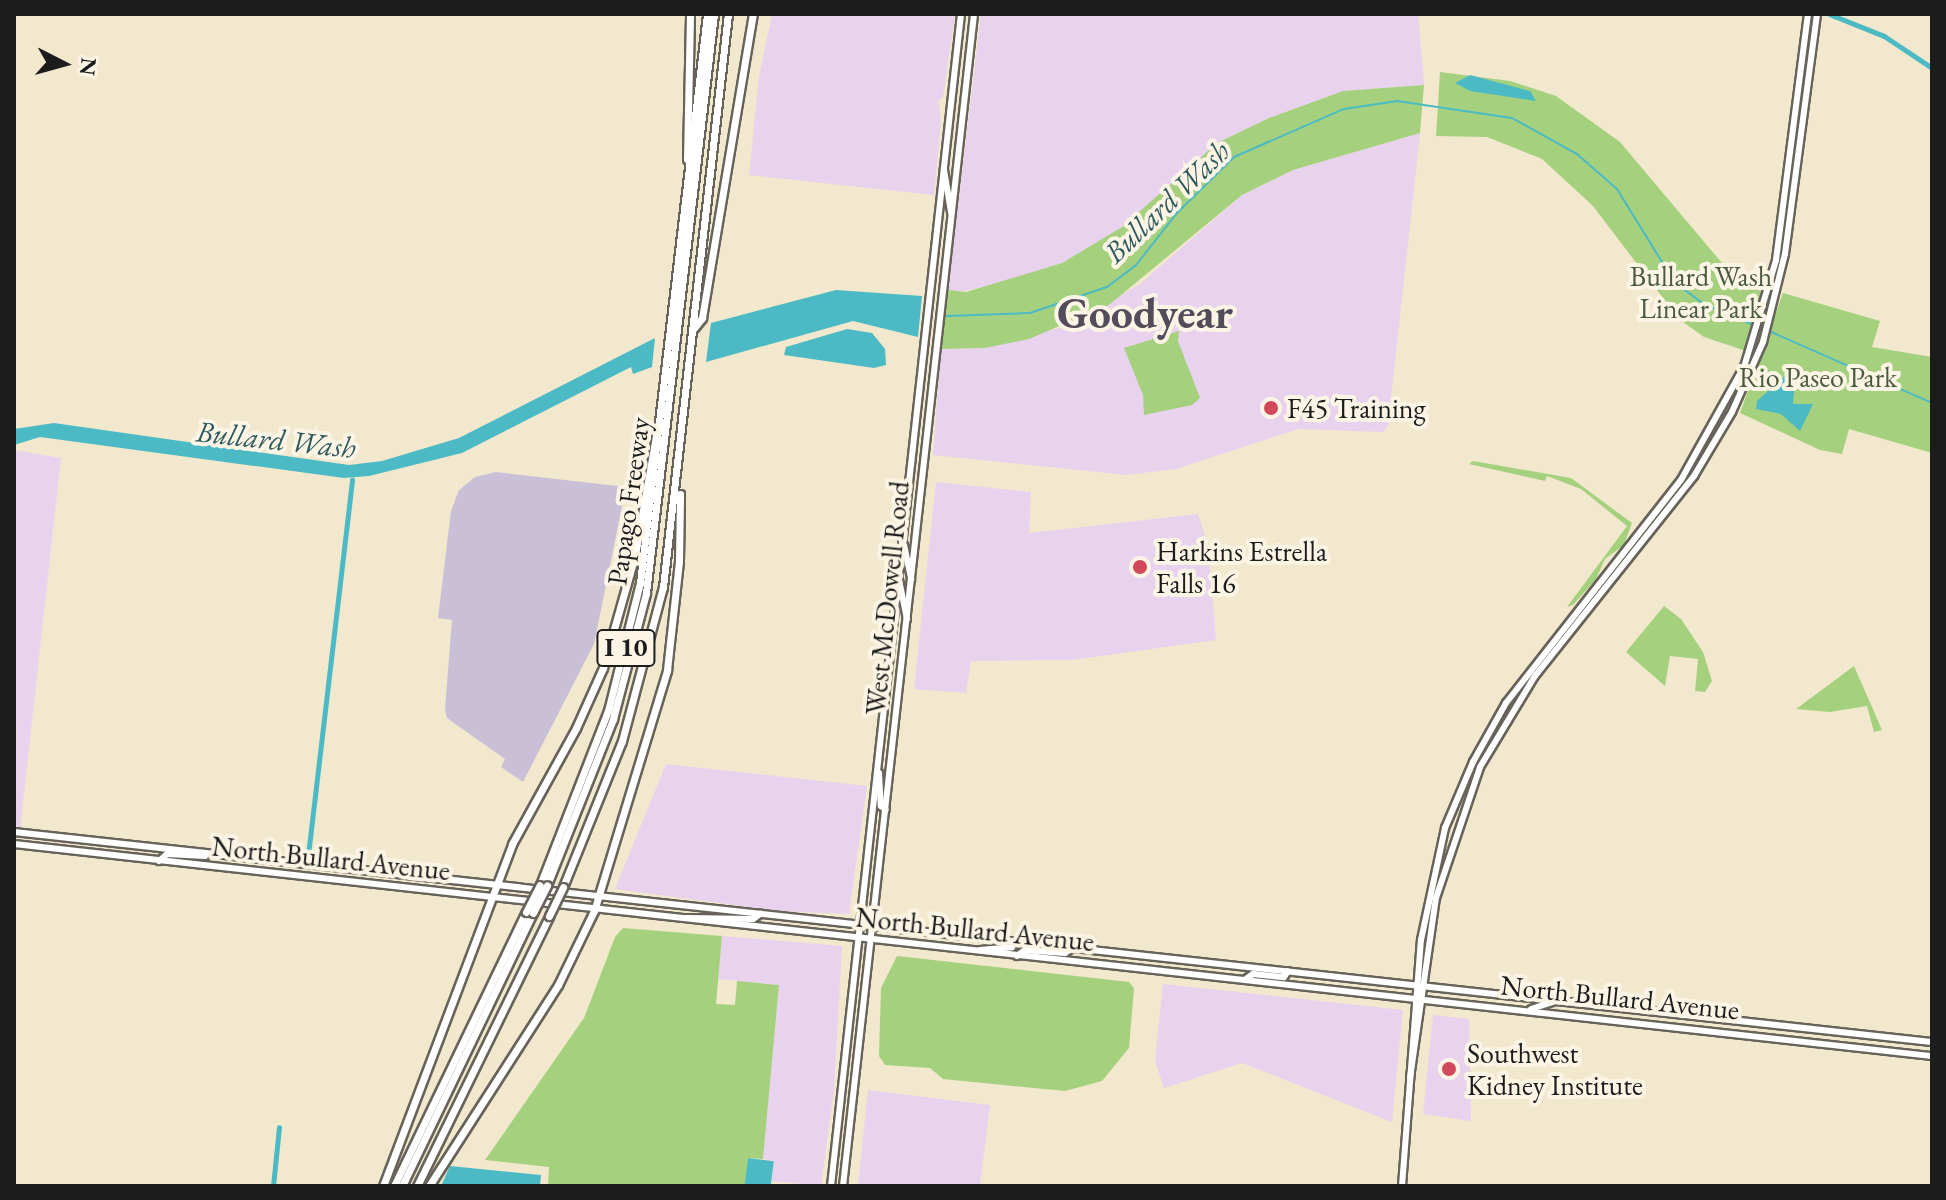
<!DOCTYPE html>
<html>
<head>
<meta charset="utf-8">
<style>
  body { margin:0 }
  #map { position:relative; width:1946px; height:1200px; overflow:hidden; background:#f2e8cd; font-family:"EB Garamond",serif }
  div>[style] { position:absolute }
  .built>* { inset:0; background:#e8d2ee }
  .industrial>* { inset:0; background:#c9bfd7 }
  .green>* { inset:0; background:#a5d17e }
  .water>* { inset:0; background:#4cbac4; transform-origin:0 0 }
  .stream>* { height:2px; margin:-1px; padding:0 1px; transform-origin:1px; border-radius:1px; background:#4cbac4 }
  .canal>* { height:5px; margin:-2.5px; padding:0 2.5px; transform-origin:2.5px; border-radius:2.5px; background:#4cbac4 }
  .roads { filter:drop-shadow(2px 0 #67635a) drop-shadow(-2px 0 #67635a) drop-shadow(0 2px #67635a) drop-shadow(0 -2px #67635a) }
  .major>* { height:6px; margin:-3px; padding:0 3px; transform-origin:3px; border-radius:3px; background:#fff }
  .highway>* { height:7px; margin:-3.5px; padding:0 3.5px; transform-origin:3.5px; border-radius:3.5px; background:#fff }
  .bridges { filter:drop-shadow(2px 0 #67635a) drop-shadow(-2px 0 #67635a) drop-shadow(0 2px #67635a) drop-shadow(0 -2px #67635a) }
  .highway-bridge>* { height:7px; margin:-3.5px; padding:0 3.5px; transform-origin:3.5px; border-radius:3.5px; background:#fff }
  .dots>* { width:22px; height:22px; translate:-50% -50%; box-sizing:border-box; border:4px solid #fcf5e5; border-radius:50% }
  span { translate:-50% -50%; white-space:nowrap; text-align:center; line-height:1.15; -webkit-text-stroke:8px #fcf5e5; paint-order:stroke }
  .shield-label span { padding:2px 6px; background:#fcf5e5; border:2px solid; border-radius:6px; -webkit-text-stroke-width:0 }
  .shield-label { font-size:26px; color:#1c1c1c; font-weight:700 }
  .park-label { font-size:28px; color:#4c5b3e }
  .poi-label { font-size:28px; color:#1c1c1c }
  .left { translate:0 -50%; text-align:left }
  .street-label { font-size:28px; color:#1c1c1c }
  .water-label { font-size:30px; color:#2f5b5f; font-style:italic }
  .town-label { font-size:44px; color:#524c5b; font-weight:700 }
  .frame { position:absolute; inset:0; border:16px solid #1c1c1c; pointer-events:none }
  .north { position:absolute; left:24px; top:24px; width:80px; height:80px; -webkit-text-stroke:6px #fcf5e5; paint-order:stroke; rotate:96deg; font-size:22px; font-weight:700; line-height:32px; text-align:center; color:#1c1c1c }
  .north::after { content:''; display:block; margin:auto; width:28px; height:36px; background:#1c1c1c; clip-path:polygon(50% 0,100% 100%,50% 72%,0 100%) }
</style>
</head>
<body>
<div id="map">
  <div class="built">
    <i style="clip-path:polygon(772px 14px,955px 14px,943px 97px,938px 101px,941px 119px,934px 195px,749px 175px,759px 77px)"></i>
    <i style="clip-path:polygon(981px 14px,1418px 14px,1424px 85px,1343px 91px,1266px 119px,1218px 143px,1122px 227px,1062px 263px,1013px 281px,958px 292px,948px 290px)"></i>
    <i style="clip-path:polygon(1420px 133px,1388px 426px,1383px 432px,1298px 429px,1176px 469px,1126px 475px,933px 455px,941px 349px,985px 348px,1070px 325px,1140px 284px,1242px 195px,1293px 170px)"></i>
    <i style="clip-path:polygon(14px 450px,61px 458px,20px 829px,14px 828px)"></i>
    <i style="clip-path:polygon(936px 482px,1031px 492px,1029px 533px,1198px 514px,1208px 545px,1216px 640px,1072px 660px,971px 661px,966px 693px,914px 689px)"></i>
    <i style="clip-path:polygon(666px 764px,867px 786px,849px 914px,778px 911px,615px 889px)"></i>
    <i style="clip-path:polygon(722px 936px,842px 946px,834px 1090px,821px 1186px,772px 1181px,774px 1161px,763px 1159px,779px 985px,718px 979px)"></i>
    <i style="clip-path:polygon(1163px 984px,1403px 1010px,1392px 1122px,1242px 1063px,1164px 1088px,1155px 1061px)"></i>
    <i style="clip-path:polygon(1433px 1015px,1469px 1019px,1471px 1121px,1423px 1114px)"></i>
    <i style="clip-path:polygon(868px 1090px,990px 1105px,980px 1186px,858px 1186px)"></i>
  </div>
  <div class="industrial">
    <i style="clip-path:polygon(496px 472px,626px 487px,594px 644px,523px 782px,501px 767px,505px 759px,447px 718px,445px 709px,452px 620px,438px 618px,451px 511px,459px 490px,475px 477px)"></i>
  </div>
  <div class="green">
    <i style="clip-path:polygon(1440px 72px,1510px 81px,1556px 96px,1620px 142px,1732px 275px,1764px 293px,1746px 351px,1704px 337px,1679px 319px,1593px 206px,1542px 159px,1487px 137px,1436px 136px)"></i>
    <i style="clip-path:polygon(1424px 85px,1420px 133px,1293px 170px,1242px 195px,1109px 305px,1029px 339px,985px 348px,941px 349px,948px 290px,966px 292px,1062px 263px,1122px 227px,1217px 143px,1269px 118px,1343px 91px)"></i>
    <i style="clip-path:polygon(1783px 293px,1880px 321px,1872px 347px,1932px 357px,1932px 453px,1849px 429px,1842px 454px,1820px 450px,1740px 413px)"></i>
    <i style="clip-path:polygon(1179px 331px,1178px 341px,1200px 398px,1192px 405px,1144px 415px,1143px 395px,1124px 348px)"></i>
    <i style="clip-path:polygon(1473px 461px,1571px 478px,1632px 523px,1624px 545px,1605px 559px,1596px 579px,1573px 605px,1567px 607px,1627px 526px,1581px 489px,1547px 476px,1545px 481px,1469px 464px)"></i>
    <i style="clip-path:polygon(1664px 606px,1681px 619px,1703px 652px,1712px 681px,1705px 692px,1695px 691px,1698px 659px,1670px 656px,1665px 686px,1626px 652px)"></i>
    <i style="clip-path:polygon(1854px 666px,1882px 730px,1874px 732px,1867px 706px,1830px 712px,1796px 709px)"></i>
    <i style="clip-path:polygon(623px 928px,722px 936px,716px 1004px,735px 1005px,737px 981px,779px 985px,763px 1159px,748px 1158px,745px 1186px,548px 1186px,549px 1167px,485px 1160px,584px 1018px,615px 937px)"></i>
    <i style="clip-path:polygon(897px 956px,1129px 982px,1134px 988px,1129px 1048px,1102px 1081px,1065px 1091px,943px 1079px,930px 1068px,885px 1065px,879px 1056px,881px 988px)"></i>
  </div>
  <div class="water">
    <i style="clip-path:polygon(1470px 75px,1530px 91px,1536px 101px,1470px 91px,1455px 83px)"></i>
    <i style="clip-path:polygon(836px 290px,922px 296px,918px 337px,853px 321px,706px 362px,711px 323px)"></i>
    <i style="clip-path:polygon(847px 329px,872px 333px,885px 349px,886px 365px,874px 368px,784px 355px,786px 347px)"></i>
    <i style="clip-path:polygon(655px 338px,652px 367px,633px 374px,631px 367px,462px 453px,369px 476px,344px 478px,40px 437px,14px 445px,14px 429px,54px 423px,349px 465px,382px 461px,459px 438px)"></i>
    <i style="clip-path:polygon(1786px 375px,1795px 379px,1793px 404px,1813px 404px,1800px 431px,1781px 414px,1756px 409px,1757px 401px)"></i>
    <i style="left:748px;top:1158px;width:26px;height:28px;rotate:7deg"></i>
    <i style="clip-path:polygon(450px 1166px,541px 1175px,540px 1186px,441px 1186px)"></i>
  </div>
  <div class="stream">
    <i style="left:947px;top:316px;width:83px;rotate:-2.1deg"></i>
    <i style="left:1030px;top:313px;width:81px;rotate:-18.7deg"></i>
    <i style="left:1107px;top:287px;width:36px;rotate:-37deg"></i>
    <i style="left:1136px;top:265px;width:66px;rotate:-51.7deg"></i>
    <i style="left:1177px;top:213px;width:80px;rotate:-44.5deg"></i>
    <i style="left:1234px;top:157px;width:120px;rotate:-23.6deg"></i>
    <i style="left:1344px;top:109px;width:54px;rotate:-8.6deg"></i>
    <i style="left:1397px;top:101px;width:116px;rotate:8.4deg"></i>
    <i style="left:1512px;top:118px;width:74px;rotate:29deg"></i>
    <i style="left:1577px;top:154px;width:53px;rotate:41.2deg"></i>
    <i style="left:1617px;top:189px;width:110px;rotate:58.3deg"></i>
    <i style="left:1675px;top:283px;width:36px;rotate:36deg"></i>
    <i style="left:1704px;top:304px;width:64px;rotate:23deg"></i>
    <i style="left:1769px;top:331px;width:178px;rotate:23.8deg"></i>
  </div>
  <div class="canal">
    <i style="left:1829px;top:14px;width:59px;rotate:21.8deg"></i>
    <i style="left:1884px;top:36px;width:58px;rotate:33.7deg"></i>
    <i style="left:308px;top:855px;width:378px;rotate:-83.3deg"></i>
    <i style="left:273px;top:1186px;width:59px;rotate:-84.2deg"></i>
  </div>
  <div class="roads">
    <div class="major">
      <i style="left:944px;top:170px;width:43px;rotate:80.5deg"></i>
      <i style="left:904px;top:545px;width:35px;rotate:78deg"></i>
      <i style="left:898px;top:575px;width:45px;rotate:78.4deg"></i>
      <i style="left:879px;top:773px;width:33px;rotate:87deg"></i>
      <i style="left:881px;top:806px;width:6px;rotate:39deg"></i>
      <i style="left:14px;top:832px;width:1929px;rotate:6.25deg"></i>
      <i style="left:14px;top:844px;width:1930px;rotate:6.31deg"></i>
      <i style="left:159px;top:861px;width:11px;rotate:-41deg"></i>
      <i style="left:167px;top:854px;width:38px;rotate:3deg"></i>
      <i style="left:687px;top:918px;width:66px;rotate:0.9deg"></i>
      <i style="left:753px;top:919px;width:9px;rotate:-36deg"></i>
      <i style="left:980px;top:950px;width:32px;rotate:-5deg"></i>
      <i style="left:1012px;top:947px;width:7px;rotate:-56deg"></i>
      <i style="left:1017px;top:956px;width:10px;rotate:-37deg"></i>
      <i style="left:1025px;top:950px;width:40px;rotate:4.3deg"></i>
      <i style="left:1065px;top:953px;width:11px;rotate:-34deg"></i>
      <i style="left:1246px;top:979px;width:9px;rotate:-36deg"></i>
      <i style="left:1253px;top:974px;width:31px;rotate:6deg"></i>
      <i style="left:1284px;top:977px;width:7px;rotate:-56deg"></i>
      <i style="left:1531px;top:1009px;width:26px;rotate:-18deg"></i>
      <i style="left:1410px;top:1078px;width:182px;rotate:-81.8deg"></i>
      <i style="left:1436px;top:898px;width:138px;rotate:-71.4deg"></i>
      <i style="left:1480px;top:767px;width:106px;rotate:-58.9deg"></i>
      <i style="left:1535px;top:676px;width:256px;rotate:-51.5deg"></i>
      <i style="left:1694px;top:476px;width:74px;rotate:-59.3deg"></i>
      <i style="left:1732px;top:412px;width:77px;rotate:-66.1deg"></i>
      <i style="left:1763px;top:342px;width:91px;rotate:-76deg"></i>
      <i style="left:1785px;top:254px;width:242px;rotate:-82.4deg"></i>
      <i style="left:831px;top:1186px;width:1179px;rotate:-83.67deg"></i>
      <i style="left:843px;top:1186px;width:1179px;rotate:-83.62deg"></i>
      <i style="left:1402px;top:1186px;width:247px;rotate:-85.6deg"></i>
      <i style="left:1421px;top:940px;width:115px;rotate:-77.9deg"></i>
      <i style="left:1445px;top:828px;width:72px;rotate:-67deg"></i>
      <i style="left:1473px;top:762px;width:68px;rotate:-60.8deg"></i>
      <i style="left:1506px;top:703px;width:283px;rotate:-51.9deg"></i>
      <i style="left:1681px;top:480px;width:129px;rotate:-60.9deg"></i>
      <i style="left:1744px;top:367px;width:112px;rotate:-73.3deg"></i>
      <i style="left:1776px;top:260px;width:248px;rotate:-82.6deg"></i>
    </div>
    <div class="highway">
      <i style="left:687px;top:159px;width:145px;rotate:-88.8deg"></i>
      <i style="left:694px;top:328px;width:13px;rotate:-51deg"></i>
      <i style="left:702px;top:318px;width:308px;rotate:-80.5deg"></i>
      <i style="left:540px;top:885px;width:187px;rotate:-68.7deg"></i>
      <i style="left:608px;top:711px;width:132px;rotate:-76deg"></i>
      <i style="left:640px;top:583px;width:573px;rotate:-83.28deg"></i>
      <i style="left:547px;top:885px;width:179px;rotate:-68.3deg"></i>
      <i style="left:613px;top:719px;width:130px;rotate:-75.3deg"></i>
      <i style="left:646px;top:593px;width:583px;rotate:-83.3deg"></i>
      <i style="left:563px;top:887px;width:157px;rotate:-68deg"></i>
      <i style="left:622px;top:741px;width:159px;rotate:-75.1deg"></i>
      <i style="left:663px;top:587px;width:577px;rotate:-83.53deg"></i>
      <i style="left:383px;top:1186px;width:366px;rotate:-69.3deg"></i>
      <i style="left:512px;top:844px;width:132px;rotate:-61.1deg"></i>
      <i style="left:576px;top:728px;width:66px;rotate:-65.8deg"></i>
      <i style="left:603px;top:668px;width:117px;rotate:-74.2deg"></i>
      <i style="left:635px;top:555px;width:121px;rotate:-80deg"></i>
      <i style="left:394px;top:1186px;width:304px;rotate:-64.3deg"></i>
      <i style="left:402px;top:1186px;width:303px;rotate:-64.4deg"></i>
      <i style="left:417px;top:1186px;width:301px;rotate:-63.9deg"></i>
      <i style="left:429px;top:1186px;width:239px;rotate:-57.3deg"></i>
      <i style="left:558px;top:985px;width:82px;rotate:-64.1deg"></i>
      <i style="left:594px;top:911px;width:252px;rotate:-73.1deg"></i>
      <i style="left:667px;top:670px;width:110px;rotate:-83.7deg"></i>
      <i style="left:679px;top:561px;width:67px;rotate:-89.1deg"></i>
    </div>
  </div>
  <div class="bridges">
    <div class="highway-bridge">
      <i style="left:526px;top:912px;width:30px;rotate:-63deg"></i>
      <i style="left:533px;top:913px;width:31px;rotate:-63deg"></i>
      <i style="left:549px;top:916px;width:32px;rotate:-64deg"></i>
    </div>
  </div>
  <div class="dots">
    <i style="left:1271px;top:408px;background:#d1495b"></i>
    <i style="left:1140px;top:567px;background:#d1495b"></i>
    <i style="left:1449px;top:1069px;background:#d1495b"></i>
  </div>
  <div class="shield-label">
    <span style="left:626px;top:648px">I 10</span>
  </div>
  <div class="park-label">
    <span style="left:1701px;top:292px">Bullard Wash<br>Linear Park</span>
    <span style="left:1818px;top:377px">Rio Paseo Park</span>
  </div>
  <div class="poi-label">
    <span class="left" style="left:1287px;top:408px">F45 Training</span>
    <span class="left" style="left:1156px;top:567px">Harkins Estrella<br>Falls 16</span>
    <span class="left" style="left:1467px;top:1069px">Southwest<br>Kidney Institute</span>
  </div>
  <div class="street-label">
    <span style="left:628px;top:501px;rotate:-82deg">Papago Freeway</span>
    <span style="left:887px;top:598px;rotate:-84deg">West McDowell Road</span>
    <span style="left:331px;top:858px;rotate:6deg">North Bullard Avenue</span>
    <span style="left:975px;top:929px;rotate:6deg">North Bullard Avenue</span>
    <span style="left:1620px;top:997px;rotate:6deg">North Bullard Avenue</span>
  </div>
  <div class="water-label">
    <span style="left:1167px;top:202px;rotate:-44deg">Bullard Wash</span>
    <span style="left:276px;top:440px;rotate:6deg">Bullard Wash</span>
  </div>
  <div class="town-label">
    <span style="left:1145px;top:313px">Goodyear</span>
  </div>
  <div class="frame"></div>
  <div class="north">N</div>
</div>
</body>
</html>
